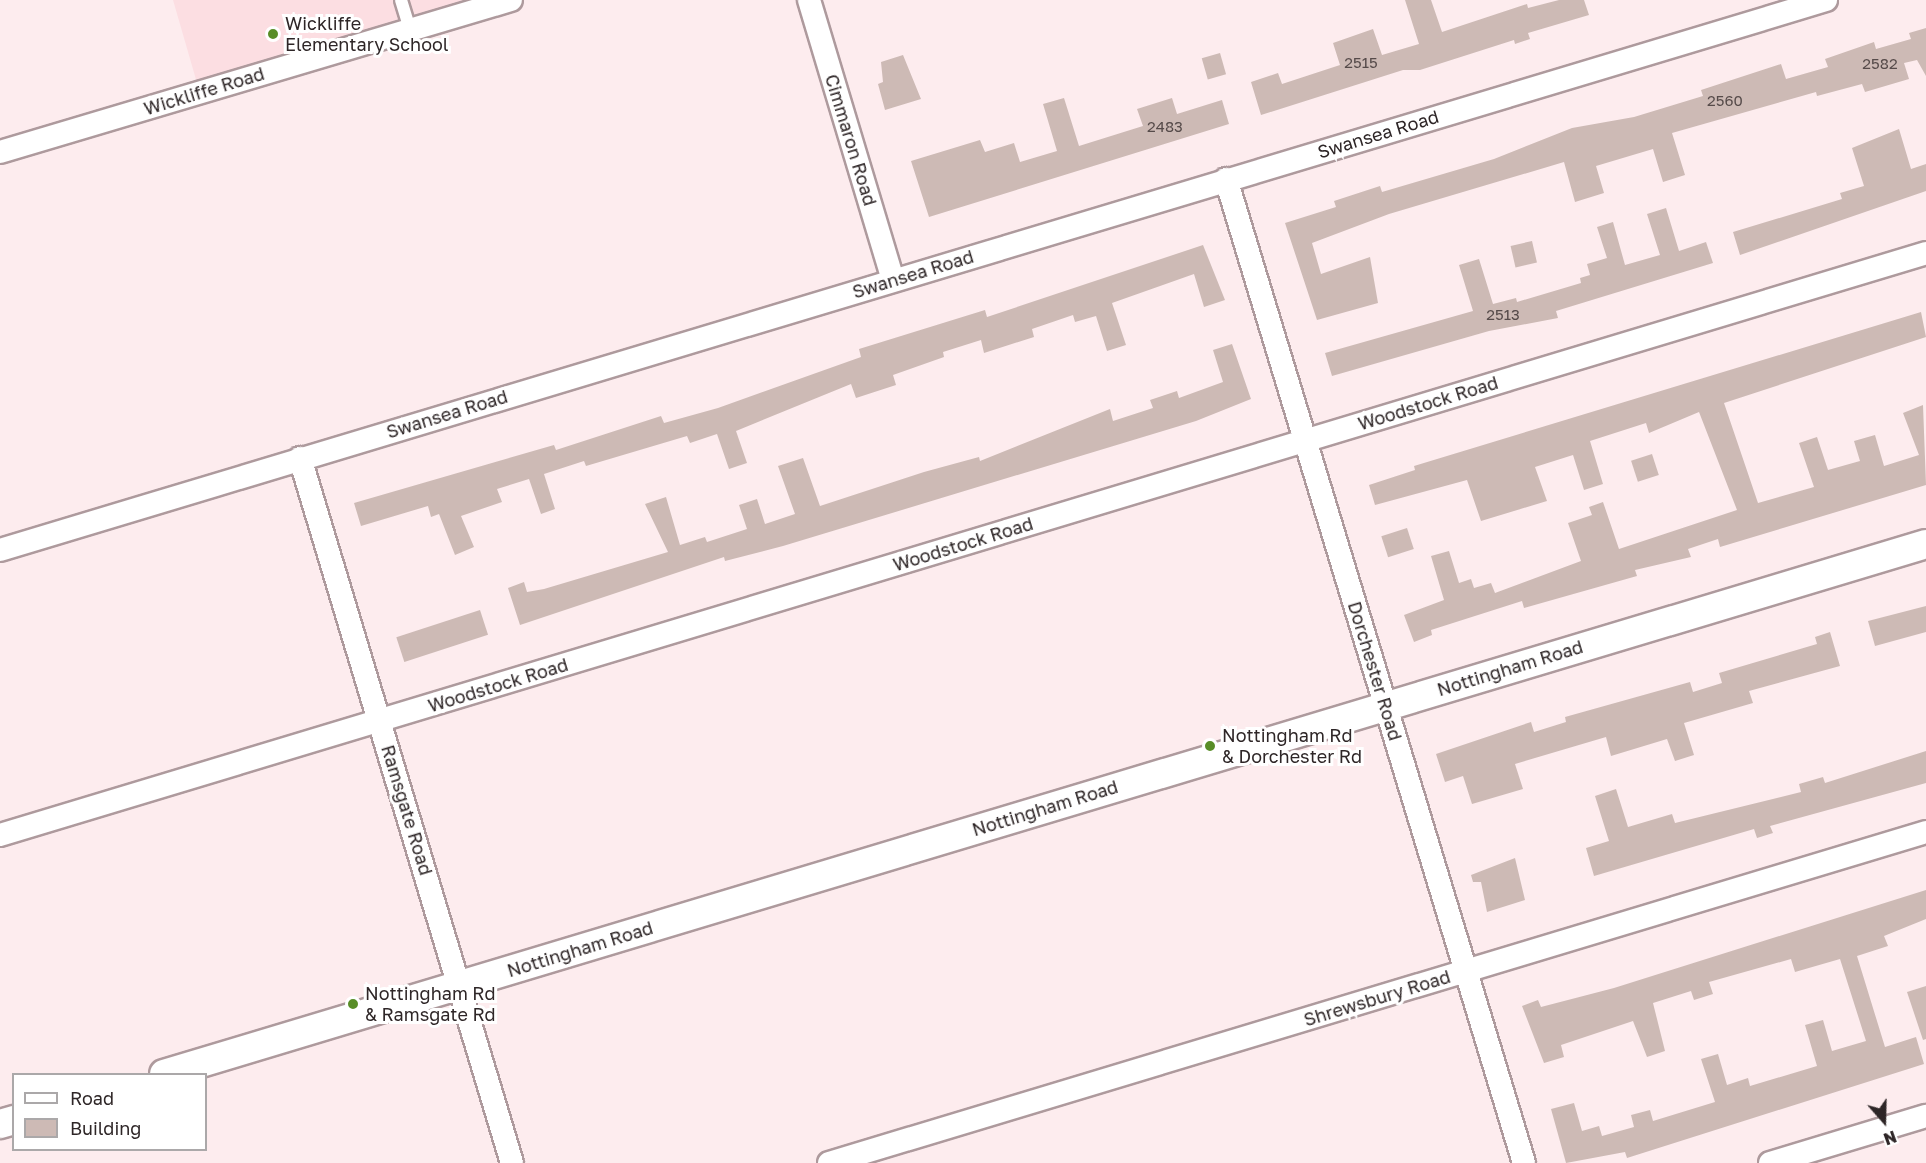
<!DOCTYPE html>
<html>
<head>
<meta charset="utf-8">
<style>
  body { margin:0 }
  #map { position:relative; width:1926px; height:1163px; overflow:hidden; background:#fdecee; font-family:"Golos Text",sans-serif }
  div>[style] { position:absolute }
  .built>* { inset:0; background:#fcdee2 }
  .building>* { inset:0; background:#cdbab5; transform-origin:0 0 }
  .roads { filter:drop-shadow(2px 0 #ae9a9d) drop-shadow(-2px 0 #ae9a9d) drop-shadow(0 2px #ae9a9d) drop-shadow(0 -2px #ae9a9d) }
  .service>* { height:12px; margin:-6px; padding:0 6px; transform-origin:6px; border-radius:6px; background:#fff }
  .minor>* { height:22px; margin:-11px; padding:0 11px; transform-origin:11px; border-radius:11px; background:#fff }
  .tertiary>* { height:28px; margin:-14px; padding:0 14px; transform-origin:14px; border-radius:14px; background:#fff }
  .dots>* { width:16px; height:16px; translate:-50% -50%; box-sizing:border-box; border:3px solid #fff; border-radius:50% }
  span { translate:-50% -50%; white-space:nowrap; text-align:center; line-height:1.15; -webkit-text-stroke:6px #fff; paint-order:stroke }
  .number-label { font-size:15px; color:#564b4a }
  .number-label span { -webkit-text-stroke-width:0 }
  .poi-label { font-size:18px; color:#2e2627 }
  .left { translate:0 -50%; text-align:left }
  .street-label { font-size:18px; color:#2e2627 }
  .legend { position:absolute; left:12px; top:1073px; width:195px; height:78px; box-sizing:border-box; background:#fff; border:2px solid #aba8a9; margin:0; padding:8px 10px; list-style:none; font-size:18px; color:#2e2627 }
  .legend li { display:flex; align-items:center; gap:12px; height:30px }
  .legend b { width:30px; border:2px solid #aba8a9 }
  .north { position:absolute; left:1854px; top:1091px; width:60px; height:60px; -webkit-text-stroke:4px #fff; paint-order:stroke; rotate:160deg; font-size:16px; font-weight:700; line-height:24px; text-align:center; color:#2e2627 }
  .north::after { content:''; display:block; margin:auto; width:21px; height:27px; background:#2e2627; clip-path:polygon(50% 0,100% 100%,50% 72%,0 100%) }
</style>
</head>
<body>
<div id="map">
  <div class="built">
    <i style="clip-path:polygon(173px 0,477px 0,197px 83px)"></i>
  </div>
  <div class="building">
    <i style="clip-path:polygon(1405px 0,1431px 0,1442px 32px,1527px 4px,1528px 8px,1559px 0,1584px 0,1589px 15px,1528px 33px,1530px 39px,1515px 44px,1514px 40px,1420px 70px,1403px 70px,1261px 115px,1251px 82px,1278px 73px,1282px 84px,1340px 65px,1333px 43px,1373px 29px,1382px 55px,1419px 44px)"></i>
    <i style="clip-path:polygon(1926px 28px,1926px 76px,1917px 60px,1904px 63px,1909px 79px,1865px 92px,1862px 84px,1817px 96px,1816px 92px,1672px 133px,1685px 175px,1663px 182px,1653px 149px,1596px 166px,1604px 193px,1575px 202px,1564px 162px,1389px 214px,1312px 243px,1321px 274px,1370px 257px,1378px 303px,1317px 320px,1285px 223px,1336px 207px,1334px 201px,1380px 186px,1382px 192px,1494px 159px,1572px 128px,1634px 117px,1703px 96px,1701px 90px,1781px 64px,1786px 79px,1828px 67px,1825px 59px,1874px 42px,1876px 49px,1911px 39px,1909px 33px)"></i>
    <i style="left:1220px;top:53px;width:22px;height:19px;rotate:74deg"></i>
    <i style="clip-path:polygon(903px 55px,921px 99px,885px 110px,878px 84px,883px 82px,881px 62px)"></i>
    <i style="clip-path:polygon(1064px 98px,1079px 146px,1143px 126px,1137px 109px,1172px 98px,1177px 114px,1222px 100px,1229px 124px,929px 217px,911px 161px,980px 140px,985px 152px,1014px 143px,1020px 162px,1057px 151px,1043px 104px)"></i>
    <i style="clip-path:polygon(1899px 129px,1911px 169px,1926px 164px,1926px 191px,1740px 255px,1733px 232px,1842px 199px,1840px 193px,1864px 186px,1852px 148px)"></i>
    <i style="clip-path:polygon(1666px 208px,1679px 251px,1706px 242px,1713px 263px,1556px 311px,1558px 318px,1489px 331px,1332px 376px,1325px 353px,1473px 311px,1459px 265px,1479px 259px,1493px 304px,1516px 298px,1517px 302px,1581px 283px,1580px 278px,1590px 275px,1587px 264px,1607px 258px,1597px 227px,1613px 222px,1625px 265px,1660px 255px,1647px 214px)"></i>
    <i style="left:1532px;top:241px;width:22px;height:22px;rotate:77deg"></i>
    <i style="clip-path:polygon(1203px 245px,1225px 300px,1204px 307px,1194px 274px,1112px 303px,1126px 345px,1107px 351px,1096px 316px,1075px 322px,1073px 315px,1032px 329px,1034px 337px,984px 353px,981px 340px,943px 352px,944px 357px,893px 375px,896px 385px,856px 398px,851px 384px,736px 431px,747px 463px,729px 469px,717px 434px,690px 443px,687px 436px,586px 466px,584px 461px,544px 474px,555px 509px,541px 514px,529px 479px,497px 489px,502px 502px,461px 516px,474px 547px,455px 555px,439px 514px,431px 517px,428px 506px,361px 526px,354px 503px,554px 445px,556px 450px,661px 416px,664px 423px,718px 408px,861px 357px,859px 349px,985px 310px,987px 317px)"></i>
    <i style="clip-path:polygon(1921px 312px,1926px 337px,1724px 403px,1758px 503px,1814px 487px,1799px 443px,1817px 437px,1828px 470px,1860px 461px,1854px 441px,1875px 435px,1884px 466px,1919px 455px,1903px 413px,1923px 405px,1926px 485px,1720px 547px,1718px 539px,1688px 549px,1691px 557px,1635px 570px,1637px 576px,1524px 608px,1522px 601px,1431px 630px,1432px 635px,1414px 642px,1404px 615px,1444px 600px,1431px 556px,1449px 551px,1459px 583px,1471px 579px,1474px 588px,1491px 583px,1495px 593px,1581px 561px,1568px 523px,1592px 515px,1589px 507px,1603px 502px,1619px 549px,1737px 510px,1699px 412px,1649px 433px,1646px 423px,1590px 441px,1603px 484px,1584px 490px,1573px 455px,1535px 467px,1547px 501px,1481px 521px,1467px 480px,1375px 505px,1369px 485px,1415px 470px,1414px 466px)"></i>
    <i style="clip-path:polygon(1232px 344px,1251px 399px,1196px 421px,783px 546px,725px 561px,724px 557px,520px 625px,508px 588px,524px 582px,527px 592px,544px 589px,668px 552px,645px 504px,666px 497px,680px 545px,705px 537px,707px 542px,747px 529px,739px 505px,757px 499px,765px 524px,795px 514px,778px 466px,803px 458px,820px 506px,924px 472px,979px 457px,980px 461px,1110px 409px,1113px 421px,1153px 408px,1150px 400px,1177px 391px,1179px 398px,1223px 382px,1213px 350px)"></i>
    <i style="left:1652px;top:454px;width:22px;height:22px;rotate:72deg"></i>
    <i style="left:1407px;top:528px;width:22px;height:27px;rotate:72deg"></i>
    <i style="clip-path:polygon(1926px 606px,1926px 632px,1875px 646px,1868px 621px)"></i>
    <i style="left:480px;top:610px;width:26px;height:88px;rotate:72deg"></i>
    <i style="clip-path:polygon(1830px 632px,1840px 666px,1749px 691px,1753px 703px,1684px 723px,1694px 755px,1675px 761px,1667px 739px,1611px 756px,1606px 737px,1515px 764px,1523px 789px,1472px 804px,1463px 776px,1445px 782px,1436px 754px,1531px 722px,1534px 732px,1566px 722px,1565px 717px,1690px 682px,1693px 692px,1722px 683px,1719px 673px,1817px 644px,1815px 637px)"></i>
    <i style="clip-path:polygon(1926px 751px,1926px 783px,1770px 826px,1773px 833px,1757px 838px,1754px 829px,1594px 876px,1586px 848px,1609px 841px,1595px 796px,1616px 789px,1628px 827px,1672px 814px,1675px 823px,1801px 792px,1799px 784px,1823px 777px,1825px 783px)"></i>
    <i style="clip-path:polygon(1515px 858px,1525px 900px,1487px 912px,1481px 882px,1473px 882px,1471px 875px)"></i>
    <i style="clip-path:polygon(1926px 890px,1926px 919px,1884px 936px,1888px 946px,1857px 956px,1885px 1047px,1916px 1037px,1924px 1064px,1627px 1158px,1625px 1152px,1566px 1163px,1551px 1109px,1574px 1103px,1582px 1131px,1599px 1126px,1602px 1136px,1634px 1127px,1631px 1115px,1650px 1110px,1653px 1121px,1715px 1102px,1701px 1059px,1718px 1054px,1727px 1085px,1748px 1078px,1750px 1086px,1817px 1066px,1805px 1025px,1823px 1020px,1832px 1051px,1866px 1041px,1840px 959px,1795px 972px,1791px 959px,1709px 982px,1713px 994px,1694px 1000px,1691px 991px,1653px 1003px,1665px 1051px,1647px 1057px,1633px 1021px,1561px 1045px,1564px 1057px,1544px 1063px,1522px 1006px,1538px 1000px,1541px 1007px,1614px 988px)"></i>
    <i style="clip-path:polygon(1926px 986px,1926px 1039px,1923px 1040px,1907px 992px)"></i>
  </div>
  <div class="roads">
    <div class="service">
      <i style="left:401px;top:0;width:31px;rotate:73deg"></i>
    </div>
    <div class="minor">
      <i style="left:809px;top:0;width:292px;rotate:73.3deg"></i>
      <i style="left:0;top:152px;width:533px;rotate:-16.57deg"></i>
      <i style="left:1226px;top:179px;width:1028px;rotate:73.15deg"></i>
      <i style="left:300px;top:458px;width:736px;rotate:73.26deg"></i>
      <i style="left:0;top:550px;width:1907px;rotate:-16.76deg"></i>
      <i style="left:0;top:835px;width:2012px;rotate:-16.81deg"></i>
      <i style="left:829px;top:1163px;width:1146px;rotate:-16.79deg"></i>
      <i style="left:1770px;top:1163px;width:163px;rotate:-16.8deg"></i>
    </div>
    <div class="tertiary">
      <i style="left:164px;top:1074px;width:1840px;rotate:-16.74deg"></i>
      <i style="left:0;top:1124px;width:15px;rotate:-16deg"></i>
    </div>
  </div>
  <div class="dots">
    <i style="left:273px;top:34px;background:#588d27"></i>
    <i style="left:1210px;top:746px;background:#588d27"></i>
    <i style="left:353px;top:1004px;background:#588d27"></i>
  </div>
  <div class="number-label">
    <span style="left:1361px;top:63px">2515</span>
    <span style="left:1880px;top:64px">2582</span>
    <span style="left:1725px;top:101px">2560</span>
    <span style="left:1165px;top:127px">2483</span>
    <span style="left:1503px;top:315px">2513</span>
  </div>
  <div class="poi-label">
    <span class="left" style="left:285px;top:34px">Wickliffe<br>Elementary School</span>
    <span class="left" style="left:1222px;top:746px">Nottingham Rd<br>&amp; Dorchester Rd</span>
    <span class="left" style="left:365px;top:1004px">Nottingham Rd<br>&amp; Ramsgate Rd</span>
  </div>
  <div class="street-label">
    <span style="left:204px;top:91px;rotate:-17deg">Wickliffe Road</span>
    <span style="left:1378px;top:134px;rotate:-17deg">Swansea Road</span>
    <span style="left:851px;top:140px;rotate:73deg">Cimmaron Road</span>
    <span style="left:913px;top:274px;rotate:-17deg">Swansea Road</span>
    <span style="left:1428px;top:403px;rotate:-17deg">Woodstock Road</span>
    <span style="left:447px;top:414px;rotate:-17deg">Swansea Road</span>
    <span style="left:963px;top:544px;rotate:-17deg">Woodstock Road</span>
    <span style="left:1510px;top:668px;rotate:-17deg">Nottingham Road</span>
    <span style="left:1375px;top:671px;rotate:73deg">Dorchester Road</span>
    <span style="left:498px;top:685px;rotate:-17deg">Woodstock Road</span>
    <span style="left:1045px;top:808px;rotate:-17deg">Nottingham Road</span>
    <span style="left:407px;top:810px;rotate:73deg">Ramsgate Road</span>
    <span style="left:580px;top:949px;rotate:-17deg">Nottingham Road</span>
    <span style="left:1377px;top:998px;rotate:-17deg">Shrewsbury Road</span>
  </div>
  <ul class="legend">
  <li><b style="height:8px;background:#fff"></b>Road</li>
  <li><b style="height:16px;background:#cdbab5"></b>Building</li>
  </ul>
  <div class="north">N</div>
</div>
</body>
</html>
